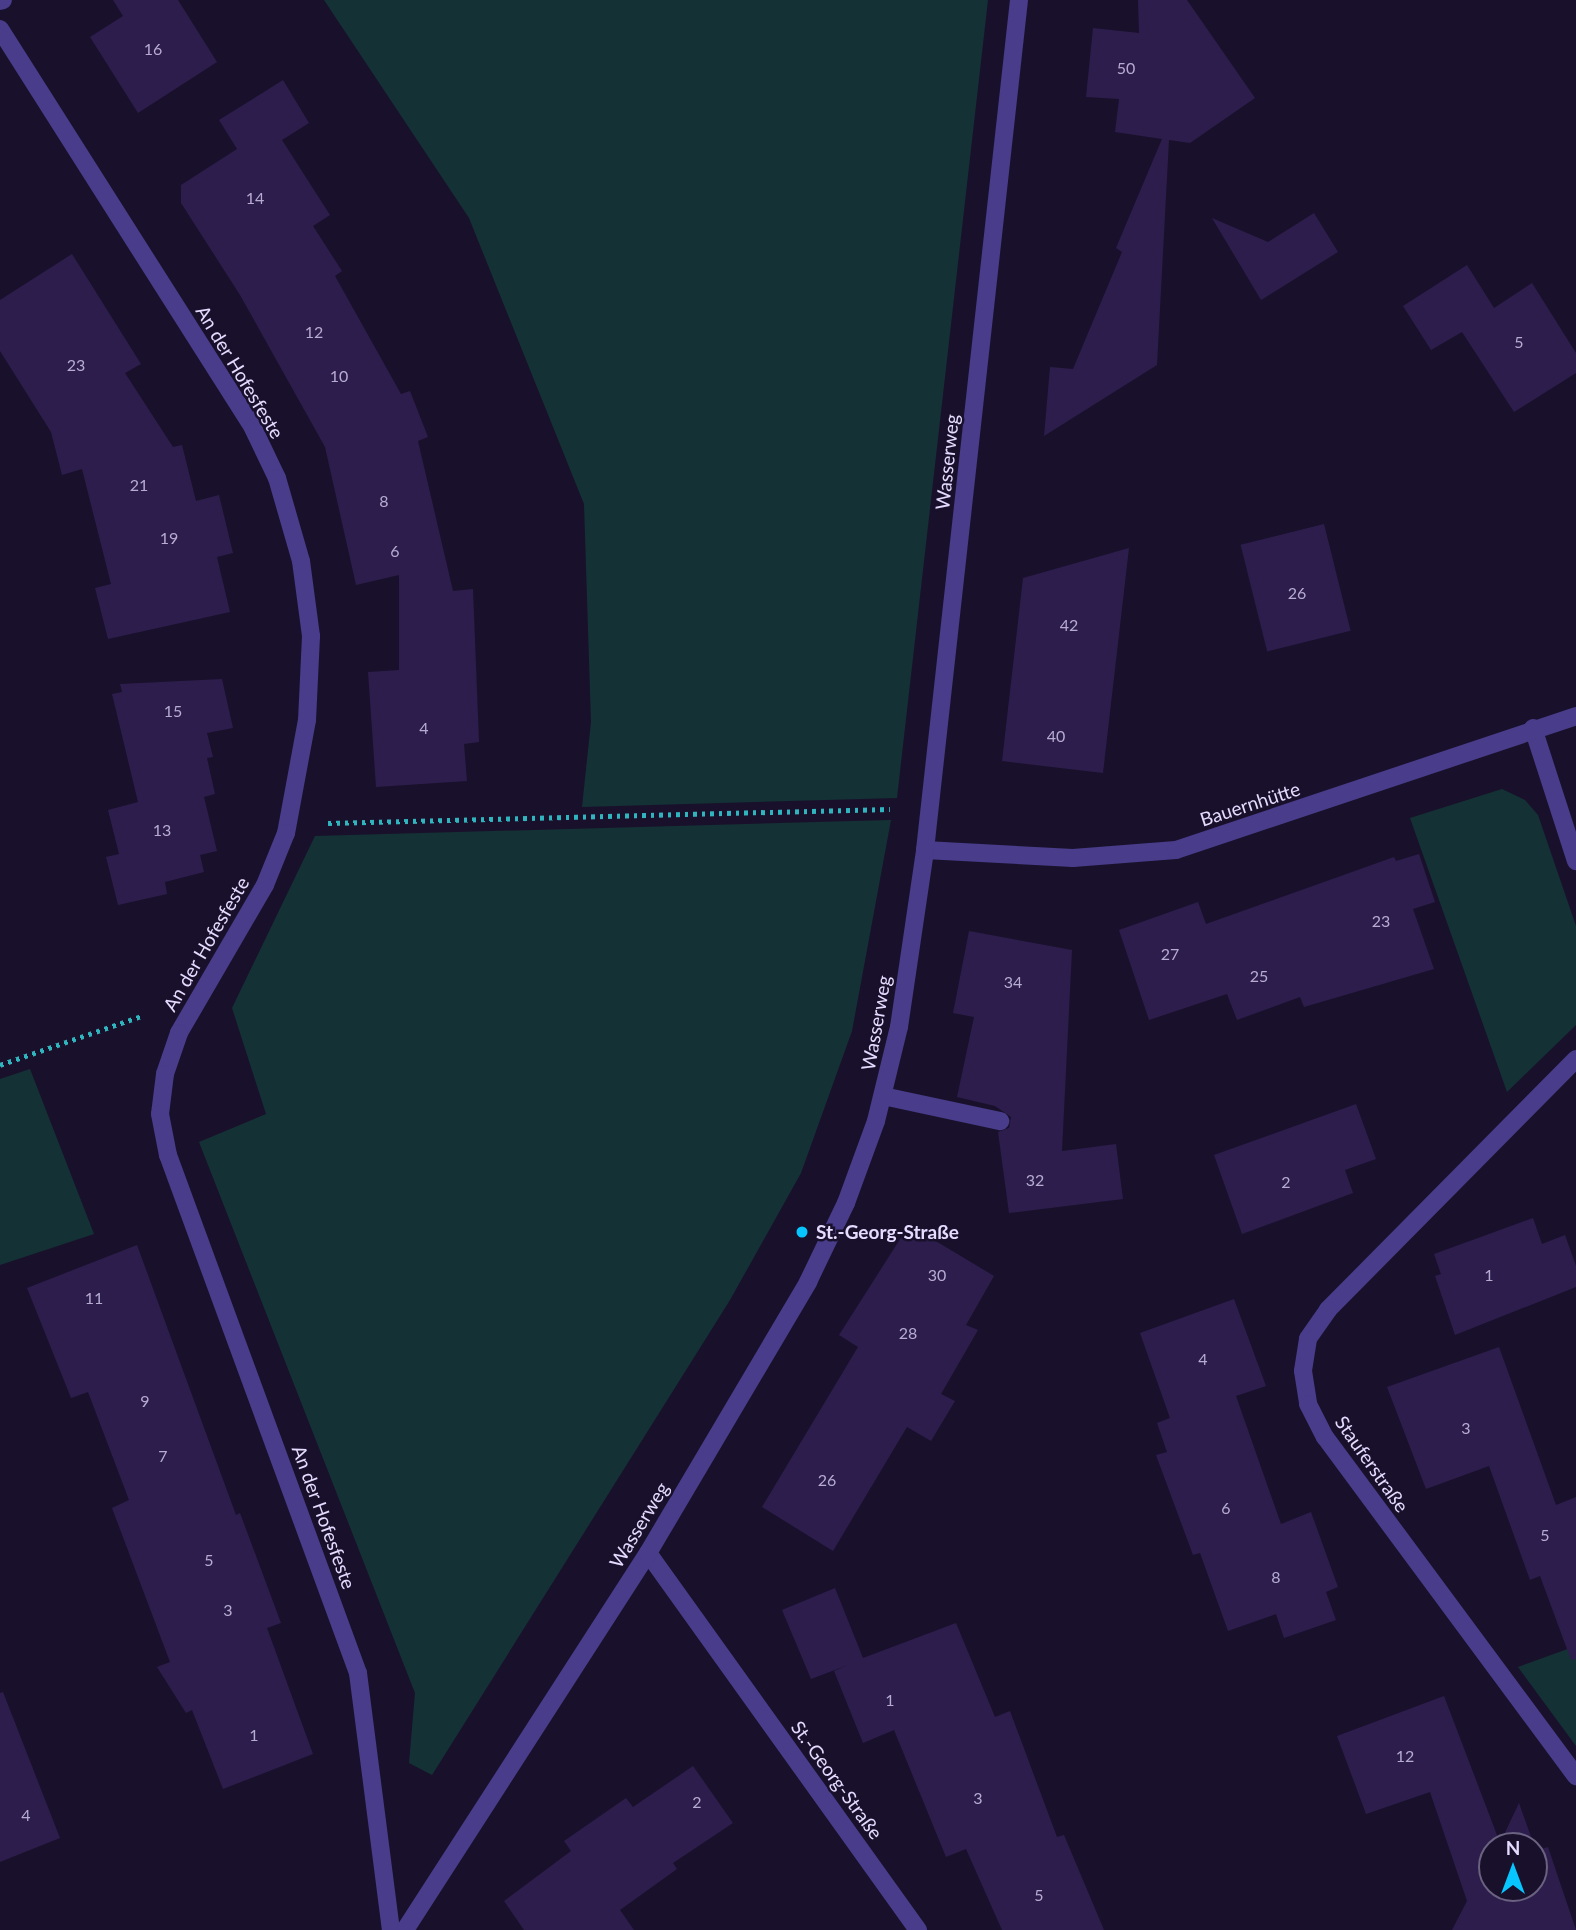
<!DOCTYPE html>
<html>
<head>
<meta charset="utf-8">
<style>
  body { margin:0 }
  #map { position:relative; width:1576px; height:1930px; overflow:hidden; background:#19112b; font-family:Lato,sans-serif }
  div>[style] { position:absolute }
  .green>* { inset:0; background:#143235 }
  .building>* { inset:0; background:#2d1d4c; transform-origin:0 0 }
  .path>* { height:4.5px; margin-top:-2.25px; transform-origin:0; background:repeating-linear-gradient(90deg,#30b5be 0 3.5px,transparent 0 8.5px) }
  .minor>* { height:18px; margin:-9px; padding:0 9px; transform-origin:9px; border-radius:9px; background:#493c8a }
  .dots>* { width:19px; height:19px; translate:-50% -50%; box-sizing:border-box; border:4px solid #19112b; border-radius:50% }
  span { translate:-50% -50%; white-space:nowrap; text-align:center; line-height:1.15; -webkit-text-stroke:5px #19112b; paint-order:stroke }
  .number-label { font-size:16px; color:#b6acd2 }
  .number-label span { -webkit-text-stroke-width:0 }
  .street-label { font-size:19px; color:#e4dbff }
  .poi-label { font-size:19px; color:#e4dbff; font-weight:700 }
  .left { translate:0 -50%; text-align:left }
  .north { position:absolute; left:1478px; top:1832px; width:70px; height:70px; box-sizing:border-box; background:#19112b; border:2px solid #6a6280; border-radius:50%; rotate:0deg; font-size:19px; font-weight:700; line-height:28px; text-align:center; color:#e4dbff }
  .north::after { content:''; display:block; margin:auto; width:24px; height:32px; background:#07c6ff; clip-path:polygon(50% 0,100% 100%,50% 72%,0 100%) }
</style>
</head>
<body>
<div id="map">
  <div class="green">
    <i style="clip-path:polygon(324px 0,988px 0,897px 798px,582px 807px,591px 722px,584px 504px,469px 218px)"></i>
    <i style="clip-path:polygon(1502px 789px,1525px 800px,1538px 815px,1576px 926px,1576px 1025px,1507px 1092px,1410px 818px)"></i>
    <i style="clip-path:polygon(891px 820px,852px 1031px,801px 1173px,730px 1300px,432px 1775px,409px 1763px,415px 1693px,199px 1142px,266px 1114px,232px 1008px,315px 836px)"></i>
    <i style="clip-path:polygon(30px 1069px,94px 1234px,0 1265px,0 1079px)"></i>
    <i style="clip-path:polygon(1576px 1646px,1576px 1746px,1518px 1667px)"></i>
  </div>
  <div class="building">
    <i style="clip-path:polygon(113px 0,178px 0,217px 62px,138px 113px,90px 37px,123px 16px)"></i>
    <i style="clip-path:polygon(1138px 0,1187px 0,1255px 98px,1190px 143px,1169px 140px,1157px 365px,1044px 436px,1050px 367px,1073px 369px,1122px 252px,1116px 248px,1162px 139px,1115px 132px,1119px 99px,1086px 97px,1093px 28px,1139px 33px)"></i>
    <i style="clip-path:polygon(283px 80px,309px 123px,282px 140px,330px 215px,313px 226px,342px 271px,335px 276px,401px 394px,410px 391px,428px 437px,418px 441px,453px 591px,473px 589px,479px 742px,464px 744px,467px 781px,376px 787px,368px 672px,399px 670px,399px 575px,356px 585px,325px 447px,240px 295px,181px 203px,181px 185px,237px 149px,219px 120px)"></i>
    <i style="clip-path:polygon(1314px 213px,1338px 252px,1261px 300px,1212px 218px,1268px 242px)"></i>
    <i style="clip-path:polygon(72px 254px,141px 364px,125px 373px,173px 447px,182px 445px,196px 501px,219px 495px,233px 553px,217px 557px,230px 612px,108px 639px,95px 588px,111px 584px,82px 469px,62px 475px,51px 432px,0 351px,0 300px)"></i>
    <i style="clip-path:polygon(1467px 265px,1494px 308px,1532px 283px,1576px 353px,1576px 373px,1514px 412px,1462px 332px,1431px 350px,1403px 306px)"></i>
    <i style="left:1324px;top:524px;width:110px;height:86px;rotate:76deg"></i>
    <i style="clip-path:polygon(1129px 548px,1103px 773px,1002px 761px,1023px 578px)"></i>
    <i style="clip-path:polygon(222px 679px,233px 728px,207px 733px,213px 757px,207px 758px,215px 794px,204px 797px,217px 851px,200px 855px,204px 872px,165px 882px,167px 894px,118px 905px,106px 857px,119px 854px,108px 810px,138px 802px,112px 694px,122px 692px,120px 684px)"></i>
    <i style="clip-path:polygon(1419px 854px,1435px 902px,1413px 909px,1434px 969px,1304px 1007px,1300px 997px,1237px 1020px,1227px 994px,1149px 1020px,1119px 930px,1198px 902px,1206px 924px,1394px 857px,1396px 861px)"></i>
    <i style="clip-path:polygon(969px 931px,1072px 950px,1062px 1151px,1116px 1144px,1123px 1199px,1009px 1213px,998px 1132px,1009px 1128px,1011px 1117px,995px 1106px,957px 1097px,974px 1017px,953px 1013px)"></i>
    <i style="clip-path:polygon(1356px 1104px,1376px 1159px,1345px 1170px,1353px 1193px,1242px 1234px,1214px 1155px)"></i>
    <i style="clip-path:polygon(1533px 1218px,1542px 1244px,1565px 1235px,1576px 1266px,1576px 1287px,1455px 1335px,1435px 1276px,1441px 1274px,1434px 1254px)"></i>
    <i style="clip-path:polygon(909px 1225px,994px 1276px,966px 1325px,978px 1330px,941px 1394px,955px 1401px,931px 1441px,907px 1427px,833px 1551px,762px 1507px,858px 1347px,839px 1335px)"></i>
    <i style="clip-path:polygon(137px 1245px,236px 1515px,240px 1513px,281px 1623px,267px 1628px,313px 1754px,223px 1789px,192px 1710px,186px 1713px,157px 1667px,170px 1662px,112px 1508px,129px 1500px,88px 1392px,71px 1398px,27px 1288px)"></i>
    <i style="clip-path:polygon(1234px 1299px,1266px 1386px,1236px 1396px,1281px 1524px,1311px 1512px,1338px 1587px,1326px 1592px,1336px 1620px,1284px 1638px,1276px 1614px,1228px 1631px,1200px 1553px,1193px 1555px,1156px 1455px,1167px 1452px,1157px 1423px,1170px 1418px,1140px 1333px)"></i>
    <i style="clip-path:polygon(1499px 1347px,1556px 1505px,1576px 1497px,1576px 1659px,1571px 1660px,1540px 1576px,1530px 1580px,1489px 1466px,1426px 1489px,1387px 1387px)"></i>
    <i style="clip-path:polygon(835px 1588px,863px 1658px,956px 1623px,995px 1717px,1010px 1711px,1057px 1837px,1064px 1835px,1104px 1930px,1002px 1930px,966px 1849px,946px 1857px,894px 1730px,863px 1743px,834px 1671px,848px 1665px,811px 1679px,782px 1610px)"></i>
    <i style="clip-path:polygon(3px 1692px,60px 1838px,0 1862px,0 1693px)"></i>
    <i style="clip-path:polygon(evenodd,1444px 1696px,1500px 1843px,1519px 1803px,1536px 1851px,1548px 1847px,1576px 1930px,1452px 1930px,1467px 1901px,1430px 1792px,1366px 1814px,1337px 1736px,1444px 1696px,1492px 1846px,1534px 1846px,1534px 1888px,1492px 1888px,1492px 1846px)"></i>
    <i style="clip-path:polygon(693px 1766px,733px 1823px,673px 1863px,677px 1869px,620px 1910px,634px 1930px,524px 1930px,504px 1901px,571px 1851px,564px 1841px,626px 1798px,633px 1807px)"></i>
  </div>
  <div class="path">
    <i style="left:328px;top:823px;width:562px;rotate:-1.43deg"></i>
    <i style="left:0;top:1065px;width:152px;rotate:-19.1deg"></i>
  </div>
  <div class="minor">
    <i style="left:0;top:1px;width:3px;rotate:-18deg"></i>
    <i style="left:0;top:29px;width:472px;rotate:57.6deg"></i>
    <i style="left:253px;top:428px;width:55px;rotate:64.4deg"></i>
    <i style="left:277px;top:478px;width:86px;rotate:73.9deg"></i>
    <i style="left:301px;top:561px;width:76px;rotate:82.4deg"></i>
    <i style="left:311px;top:636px;width:84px;rotate:92.7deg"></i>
    <i style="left:307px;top:720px;width:115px;rotate:100.5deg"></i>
    <i style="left:286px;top:833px;width:56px;rotate:112deg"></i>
    <i style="left:265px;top:885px;width:171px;rotate:120.2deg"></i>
    <i style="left:179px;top:1033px;width:43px;rotate:108.9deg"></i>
    <i style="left:165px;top:1074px;width:40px;rotate:97.1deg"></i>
    <i style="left:160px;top:1114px;width:42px;rotate:79deg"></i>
    <i style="left:168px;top:1155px;width:552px;rotate:69.86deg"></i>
    <i style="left:358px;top:1673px;width:259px;rotate:82.7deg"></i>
    <i style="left:1533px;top:728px;width:140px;rotate:72.1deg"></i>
    <i style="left:925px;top:850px;width:148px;rotate:3.1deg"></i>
    <i style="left:1073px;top:858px;width:103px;rotate:-4.4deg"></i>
    <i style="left:1176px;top:850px;width:422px;rotate:-18.5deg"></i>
    <i style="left:1576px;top:1059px;width:353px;rotate:134.7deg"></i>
    <i style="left:1328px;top:1310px;width:35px;rotate:125deg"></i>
    <i style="left:1308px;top:1339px;width:32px;rotate:99deg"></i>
    <i style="left:1303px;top:1371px;width:33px;rotate:81deg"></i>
    <i style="left:1308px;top:1404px;width:37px;rotate:63deg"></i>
    <i style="left:1325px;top:1437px;width:422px;rotate:53.5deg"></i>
    <i style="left:883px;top:1096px;width:120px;rotate:12.1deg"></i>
    <i style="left:648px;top:1553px;width:464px;rotate:54.4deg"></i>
    <i style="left:405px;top:1930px;width:449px;rotate:-57.2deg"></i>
    <i style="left:648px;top:1553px;width:315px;rotate:-59.4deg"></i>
    <i style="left:808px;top:1282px;width:88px;rotate:-64.3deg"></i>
    <i style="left:846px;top:1203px;width:87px;rotate:-69.9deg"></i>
    <i style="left:876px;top:1121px;width:97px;rotate:-76.3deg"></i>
    <i style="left:899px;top:1027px;width:179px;rotate:-81.6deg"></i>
    <i style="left:925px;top:850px;width:855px;rotate:-83.69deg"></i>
  </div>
  <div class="dots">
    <i style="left:802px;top:1232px;background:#07c6ff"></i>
  </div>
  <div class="number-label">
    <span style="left:153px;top:49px">16</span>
    <span style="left:1126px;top:68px">50</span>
    <span style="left:255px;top:198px">14</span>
    <span style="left:314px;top:332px">12</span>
    <span style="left:1519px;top:342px">5</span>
    <span style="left:76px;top:365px">23</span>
    <span style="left:339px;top:376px">10</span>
    <span style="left:139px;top:485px">21</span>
    <span style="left:384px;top:501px">8</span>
    <span style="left:169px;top:538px">19</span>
    <span style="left:395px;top:551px">6</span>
    <span style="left:1297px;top:593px">26</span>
    <span style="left:1069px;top:625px">42</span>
    <span style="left:173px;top:711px">15</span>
    <span style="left:424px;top:728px">4</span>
    <span style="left:1056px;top:736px">40</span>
    <span style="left:162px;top:830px">13</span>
    <span style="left:1381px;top:921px">23</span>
    <span style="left:1170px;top:954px">27</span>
    <span style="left:1259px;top:976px">25</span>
    <span style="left:1013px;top:982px">34</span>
    <span style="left:1035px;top:1180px">32</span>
    <span style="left:1286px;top:1182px">2</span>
    <span style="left:937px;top:1275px">30</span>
    <span style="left:1489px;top:1275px">1</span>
    <span style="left:94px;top:1298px">11</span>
    <span style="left:908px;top:1333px">28</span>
    <span style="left:1203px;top:1359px">4</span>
    <span style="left:145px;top:1401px">9</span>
    <span style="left:1466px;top:1428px">3</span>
    <span style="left:163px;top:1456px">7</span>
    <span style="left:827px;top:1480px">26</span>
    <span style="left:1226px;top:1508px">6</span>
    <span style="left:1545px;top:1535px">5</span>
    <span style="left:209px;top:1560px">5</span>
    <span style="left:1276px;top:1577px">8</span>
    <span style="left:228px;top:1610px">3</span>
    <span style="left:890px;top:1700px">1</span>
    <span style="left:254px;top:1735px">1</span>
    <span style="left:1405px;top:1756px">12</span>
    <span style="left:978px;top:1798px">3</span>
    <span style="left:697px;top:1802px">2</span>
    <span style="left:26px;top:1815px">4</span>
    <span style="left:1039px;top:1895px">5</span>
  </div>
  <div class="street-label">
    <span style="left:240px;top:372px;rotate:59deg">An der Hofesfeste</span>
    <span style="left:947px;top:462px;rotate:-84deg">Wasserweg</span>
    <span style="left:1250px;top:804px;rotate:-18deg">Bauernhütte</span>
    <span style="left:206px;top:944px;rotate:-60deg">An der Hofesfeste</span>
    <span style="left:876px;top:1023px;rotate:-80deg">Wasserweg</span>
    <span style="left:1372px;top:1464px;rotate:55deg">Stauferstraße</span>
    <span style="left:324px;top:1517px;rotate:70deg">An der Hofesfeste</span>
    <span style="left:639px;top:1525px;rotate:-59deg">Wasserweg</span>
    <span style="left:837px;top:1780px;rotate:54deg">St.-Georg-Straße</span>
  </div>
  <div class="poi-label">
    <span class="left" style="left:816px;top:1232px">St.-Georg-Straße</span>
  </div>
  <div class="north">N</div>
</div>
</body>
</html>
